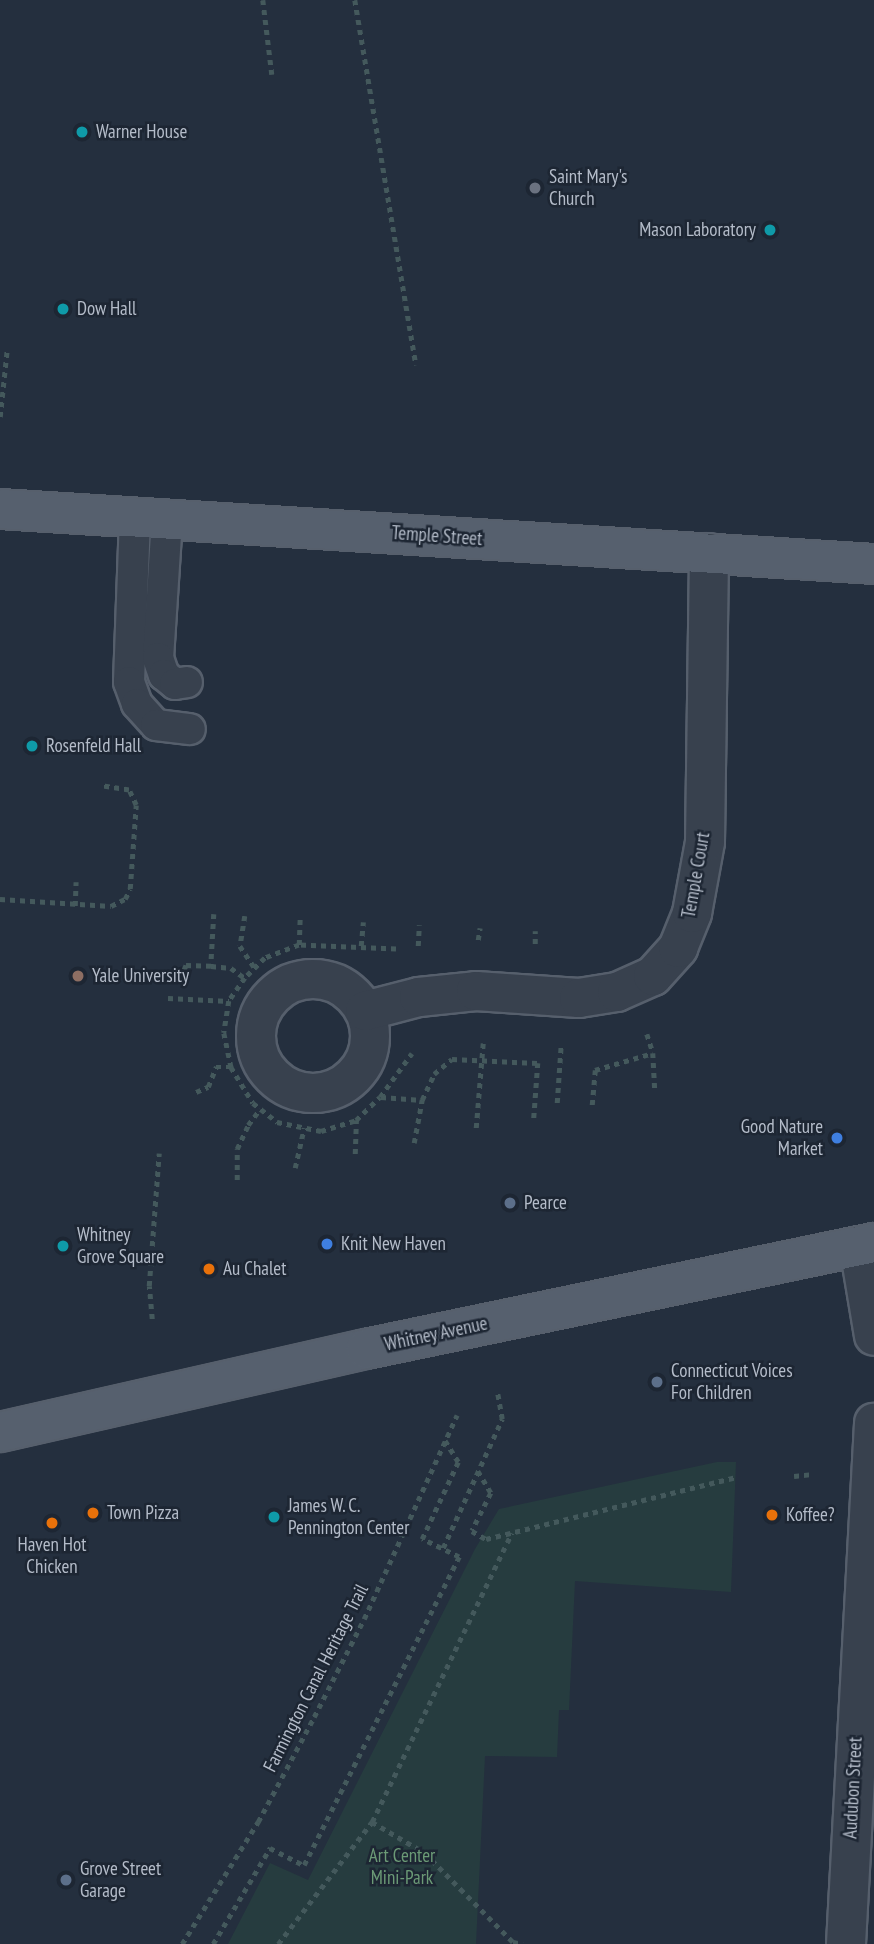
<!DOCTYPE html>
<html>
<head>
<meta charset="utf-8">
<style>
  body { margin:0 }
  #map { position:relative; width:874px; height:1944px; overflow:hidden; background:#242f3e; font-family:"PT Sans Narrow",sans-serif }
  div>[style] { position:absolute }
  .green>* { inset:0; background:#263c3f }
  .path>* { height:4.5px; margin-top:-2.25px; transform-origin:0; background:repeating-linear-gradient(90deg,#44595c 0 5px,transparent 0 10px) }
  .roads { filter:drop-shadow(2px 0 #565f6c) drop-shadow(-2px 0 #565f6c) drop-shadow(0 2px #565f6c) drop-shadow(0 -2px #565f6c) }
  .lane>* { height:30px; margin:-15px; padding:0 15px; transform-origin:15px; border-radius:15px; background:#38414e }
  .street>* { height:38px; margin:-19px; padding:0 19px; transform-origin:19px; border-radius:19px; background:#38414e }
  .street>.ring { margin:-19px; padding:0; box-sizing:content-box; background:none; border:38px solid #38414e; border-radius:50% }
  .primary>* { height:38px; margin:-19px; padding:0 19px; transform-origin:19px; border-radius:19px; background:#56606e }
  .dots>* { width:19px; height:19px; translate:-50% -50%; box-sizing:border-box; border:4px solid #1d2633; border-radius:50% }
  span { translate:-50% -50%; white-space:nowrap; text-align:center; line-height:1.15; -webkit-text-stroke:5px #1d2633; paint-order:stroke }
  .poi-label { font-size:19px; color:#b4bcc9 }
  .left { translate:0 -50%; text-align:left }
  .right { translate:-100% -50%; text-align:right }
  .street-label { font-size:19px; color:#b4bcc9 }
  .park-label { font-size:19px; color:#6b9a76 }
</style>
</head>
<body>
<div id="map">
  <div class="green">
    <i style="clip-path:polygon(717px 1462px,736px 1462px,731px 1592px,575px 1581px,569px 1710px,559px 1710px,557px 1757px,485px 1756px,476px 1944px,228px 1944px,270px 1863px,308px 1880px,475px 1549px,499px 1509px)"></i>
  </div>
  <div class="path">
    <i style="left:263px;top:0;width:75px;rotate:83.1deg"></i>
    <i style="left:355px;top:0;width:370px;rotate:80.5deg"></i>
    <i style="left:0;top:417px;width:68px;rotate:-84.1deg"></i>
    <i style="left:0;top:899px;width:111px;rotate:3.6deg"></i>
    <i style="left:111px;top:906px;width:16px;rotate:-27deg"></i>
    <i style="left:125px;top:899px;width:11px;rotate:-63deg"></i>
    <i style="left:130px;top:889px;width:84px;rotate:-85.9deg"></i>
    <i style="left:136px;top:805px;width:17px;rotate:-115deg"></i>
    <i style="left:129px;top:790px;width:26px;rotate:-171deg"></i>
    <i style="left:75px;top:906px;width:24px;rotate:-88deg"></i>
    <i style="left:214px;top:914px;width:52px;rotate:93.3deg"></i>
    <i style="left:211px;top:966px;width:20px;rotate:6deg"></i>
    <i style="left:231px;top:968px;width:17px;rotate:36deg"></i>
    <i style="left:245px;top:916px;width:30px;rotate:99deg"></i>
    <i style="left:240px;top:946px;width:27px;rotate:56deg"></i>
    <i style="left:478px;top:940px;width:12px;rotate:-81deg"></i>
    <i style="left:535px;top:944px;width:13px;rotate:-90deg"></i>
    <i style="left:299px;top:945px;width:26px;rotate:-88deg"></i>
    <i style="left:361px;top:946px;width:24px;rotate:-85deg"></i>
    <i style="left:418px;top:946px;width:21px;rotate:-87deg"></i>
    <i style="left:396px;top:949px;width:97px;rotate:-177.6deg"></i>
    <i style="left:299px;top:945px;width:36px;rotate:159deg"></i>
    <i style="left:265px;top:958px;width:28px;rotate:135deg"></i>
    <i style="left:245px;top:978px;width:28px;rotate:125deg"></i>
    <i style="left:229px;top:1001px;width:32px;rotate:99deg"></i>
    <i style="left:224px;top:1033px;width:35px;rotate:78deg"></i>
    <i style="left:231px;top:1067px;width:42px;rotate:58.6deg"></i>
    <i style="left:253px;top:1103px;width:31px;rotate:38deg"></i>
    <i style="left:277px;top:1122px;width:45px;rotate:11.6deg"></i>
    <i style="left:321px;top:1131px;width:37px;rotate:-17deg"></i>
    <i style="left:356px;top:1120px;width:33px;rotate:-44deg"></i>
    <i style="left:380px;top:1097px;width:54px;rotate:-54deg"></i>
    <i style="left:168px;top:979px;width:12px"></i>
    <i style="left:180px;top:979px;width:15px;rotate:-67deg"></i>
    <i style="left:186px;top:965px;width:25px;rotate:2deg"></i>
    <i style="left:168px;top:998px;width:61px;rotate:2.8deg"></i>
    <i style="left:647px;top:1034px;width:20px;rotate:72deg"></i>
    <i style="left:653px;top:1053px;width:39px;rotate:87deg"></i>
    <i style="left:196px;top:1092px;width:13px;rotate:-23deg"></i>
    <i style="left:208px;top:1087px;width:22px;rotate:-68deg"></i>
    <i style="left:216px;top:1067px;width:15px"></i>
    <i style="left:381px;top:1097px;width:41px;rotate:4.2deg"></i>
    <i style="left:557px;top:1103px;width:58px;rotate:-86.1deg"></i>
    <i style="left:592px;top:1105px;width:35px;rotate:-85deg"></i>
    <i style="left:595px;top:1070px;width:60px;rotate:-16.3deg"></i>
    <i style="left:476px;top:1128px;width:85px;rotate:-85.3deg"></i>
    <i style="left:414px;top:1143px;width:44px;rotate:-79.5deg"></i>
    <i style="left:422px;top:1100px;width:29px;rotate:-65deg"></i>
    <i style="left:434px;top:1074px;width:23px;rotate:-40deg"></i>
    <i style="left:452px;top:1059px;width:86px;rotate:2.7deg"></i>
    <i style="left:538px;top:1063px;width:55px;rotate:94.2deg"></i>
    <i style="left:355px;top:1154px;width:34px;rotate:-88deg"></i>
    <i style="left:295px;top:1168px;width:41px;rotate:-77.3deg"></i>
    <i style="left:237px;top:1180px;width:31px;rotate:-90deg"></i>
    <i style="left:237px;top:1149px;width:26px;rotate:-65deg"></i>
    <i style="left:248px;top:1125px;width:20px;rotate:-53deg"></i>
    <i style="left:152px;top:1319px;width:33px;rotate:-95deg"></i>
    <i style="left:149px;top:1286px;width:133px;rotate:-85.7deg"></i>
    <i style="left:478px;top:1471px;width:26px;rotate:59deg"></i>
    <i style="left:491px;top:1493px;width:42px;rotate:116.6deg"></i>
    <i style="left:472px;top:1531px;width:16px;rotate:30deg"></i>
    <i style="left:486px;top:1539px;width:258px;rotate:-13.9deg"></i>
    <i style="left:794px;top:1476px;width:18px;rotate:-6deg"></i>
    <i style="left:443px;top:1548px;width:142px;rotate:-65.4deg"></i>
    <i style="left:502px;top:1419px;width:27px;rotate:-100deg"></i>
    <i style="left:372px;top:1822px;width:321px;rotate:-64.2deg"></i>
    <i style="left:182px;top:1944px;width:144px;rotate:-58.1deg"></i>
    <i style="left:258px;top:1822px;width:119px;rotate:-61.9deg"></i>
    <i style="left:314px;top:1717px;width:110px;rotate:-63deg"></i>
    <i style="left:364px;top:1619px;width:224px;rotate:-65.5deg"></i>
    <i style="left:213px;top:1944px;width:112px;rotate:-59.3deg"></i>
    <i style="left:270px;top:1848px;width:38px;rotate:27deg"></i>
    <i style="left:304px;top:1865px;width:345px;rotate:-63.3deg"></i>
    <i style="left:459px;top:1557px;width:41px;rotate:-154.1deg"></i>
    <i style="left:422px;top:1539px;width:85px;rotate:-64.9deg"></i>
    <i style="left:458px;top:1462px;width:25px;rotate:-122deg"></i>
    <i style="left:278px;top:1944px;width:154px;rotate:-52.4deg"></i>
    <i style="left:372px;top:1822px;width:61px;rotate:30.3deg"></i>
    <i style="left:425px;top:1853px;width:125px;rotate:45.3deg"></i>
    <i style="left:513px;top:1942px;width:10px;rotate:11deg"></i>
  </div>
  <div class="roads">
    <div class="lane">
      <i style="left:135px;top:518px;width:164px;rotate:92.1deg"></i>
      <i style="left:129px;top:682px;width:23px;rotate:70deg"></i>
      <i style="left:137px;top:704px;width:28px;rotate:48deg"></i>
      <i style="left:156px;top:725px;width:34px;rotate:7deg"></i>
      <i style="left:167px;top:519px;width:139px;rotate:93.7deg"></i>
      <i style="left:158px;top:658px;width:18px;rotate:71deg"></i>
      <i style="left:164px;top:675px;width:14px;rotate:39deg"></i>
      <i style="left:175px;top:684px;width:12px;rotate:-9deg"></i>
    </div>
    <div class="street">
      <i class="ring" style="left:256px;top:979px;width:76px;height:76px"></i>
      <i style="left:365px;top:1011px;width:56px;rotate:-14.5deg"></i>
      <i style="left:419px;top:997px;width:57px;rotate:-6deg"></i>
      <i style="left:476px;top:991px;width:103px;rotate:3.9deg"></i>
      <i style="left:579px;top:998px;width:38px;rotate:-9deg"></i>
      <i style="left:617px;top:992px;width:39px;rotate:-24deg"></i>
      <i style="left:653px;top:976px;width:38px;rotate:-48deg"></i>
      <i style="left:678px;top:948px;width:38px;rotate:-68deg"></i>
      <i style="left:692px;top:913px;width:72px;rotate:-79.6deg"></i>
      <i style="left:705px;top:842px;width:289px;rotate:-89.2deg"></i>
      <i style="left:859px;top:1246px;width:91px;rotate:80.5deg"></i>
      <i style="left:846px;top:1944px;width:522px;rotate:-86.92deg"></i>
    </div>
    <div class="primary">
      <i style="left:0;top:509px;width:876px;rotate:3.6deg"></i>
      <i style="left:0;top:1432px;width:375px;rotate:-12.8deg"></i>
      <i style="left:366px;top:1349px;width:519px;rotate:-11.79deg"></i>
    </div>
  </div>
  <div class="dots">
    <i style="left:82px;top:132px;background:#0f9aa8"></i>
    <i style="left:535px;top:188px;background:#6b7280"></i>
    <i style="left:770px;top:230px;background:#0f9aa8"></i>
    <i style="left:63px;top:309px;background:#0f9aa8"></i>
    <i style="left:32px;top:746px;background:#0f9aa8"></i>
    <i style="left:78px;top:976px;background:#8d6e63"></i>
    <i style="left:837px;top:1138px;background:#3f7fe0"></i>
    <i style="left:510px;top:1203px;background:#5c6f8a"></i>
    <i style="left:327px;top:1244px;background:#3f7fe0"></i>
    <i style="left:63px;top:1246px;background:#0f9aa8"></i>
    <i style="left:209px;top:1269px;background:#e8710a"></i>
    <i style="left:657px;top:1382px;background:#5c6f8a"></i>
    <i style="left:93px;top:1513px;background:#e8710a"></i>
    <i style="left:772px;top:1515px;background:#e8710a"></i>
    <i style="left:274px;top:1517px;background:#0f9aa8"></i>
    <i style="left:52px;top:1523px;background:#e8710a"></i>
    <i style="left:66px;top:1880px;background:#5c6f8a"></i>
  </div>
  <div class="poi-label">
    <span class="left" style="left:96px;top:132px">Warner House</span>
    <span class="left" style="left:549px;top:188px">Saint Mary's<br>Church</span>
    <span class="right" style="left:756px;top:230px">Mason Laboratory</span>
    <span class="left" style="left:77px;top:309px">Dow Hall</span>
    <span class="left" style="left:46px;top:746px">Rosenfeld Hall</span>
    <span class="left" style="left:92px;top:976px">Yale University</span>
    <span class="right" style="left:823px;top:1138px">Good Nature<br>Market</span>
    <span class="left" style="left:524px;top:1203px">Pearce</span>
    <span class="left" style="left:77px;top:1246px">Whitney<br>Grove Square</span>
    <span class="left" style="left:341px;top:1244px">Knit New Haven</span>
    <span class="left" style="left:223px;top:1269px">Au Chalet</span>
    <span class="left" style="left:671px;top:1382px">Connecticut Voices<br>For Children</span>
    <span class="left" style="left:288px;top:1517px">James W. C.<br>Pennington Center</span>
    <span class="left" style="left:107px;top:1513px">Town Pizza</span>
    <span class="left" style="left:786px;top:1515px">Koffee?</span>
    <span style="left:52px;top:1556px">Haven Hot<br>Chicken</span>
    <span class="left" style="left:80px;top:1880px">Grove Street<br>Garage</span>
  </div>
  <div class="street-label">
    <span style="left:437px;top:536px;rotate:4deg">Temple Street</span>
    <span style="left:696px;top:875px;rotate:-80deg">Temple Court</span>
    <span style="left:436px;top:1334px;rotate:-12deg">Whitney Avenue</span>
    <span style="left:316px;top:1678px;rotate:-63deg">Farmington Canal Heritage Trail</span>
    <span style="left:853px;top:1788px;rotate:-87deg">Audubon Street</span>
  </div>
  <div class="park-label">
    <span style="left:402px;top:1867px">Art Center<br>Mini-Park</span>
  </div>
</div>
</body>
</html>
